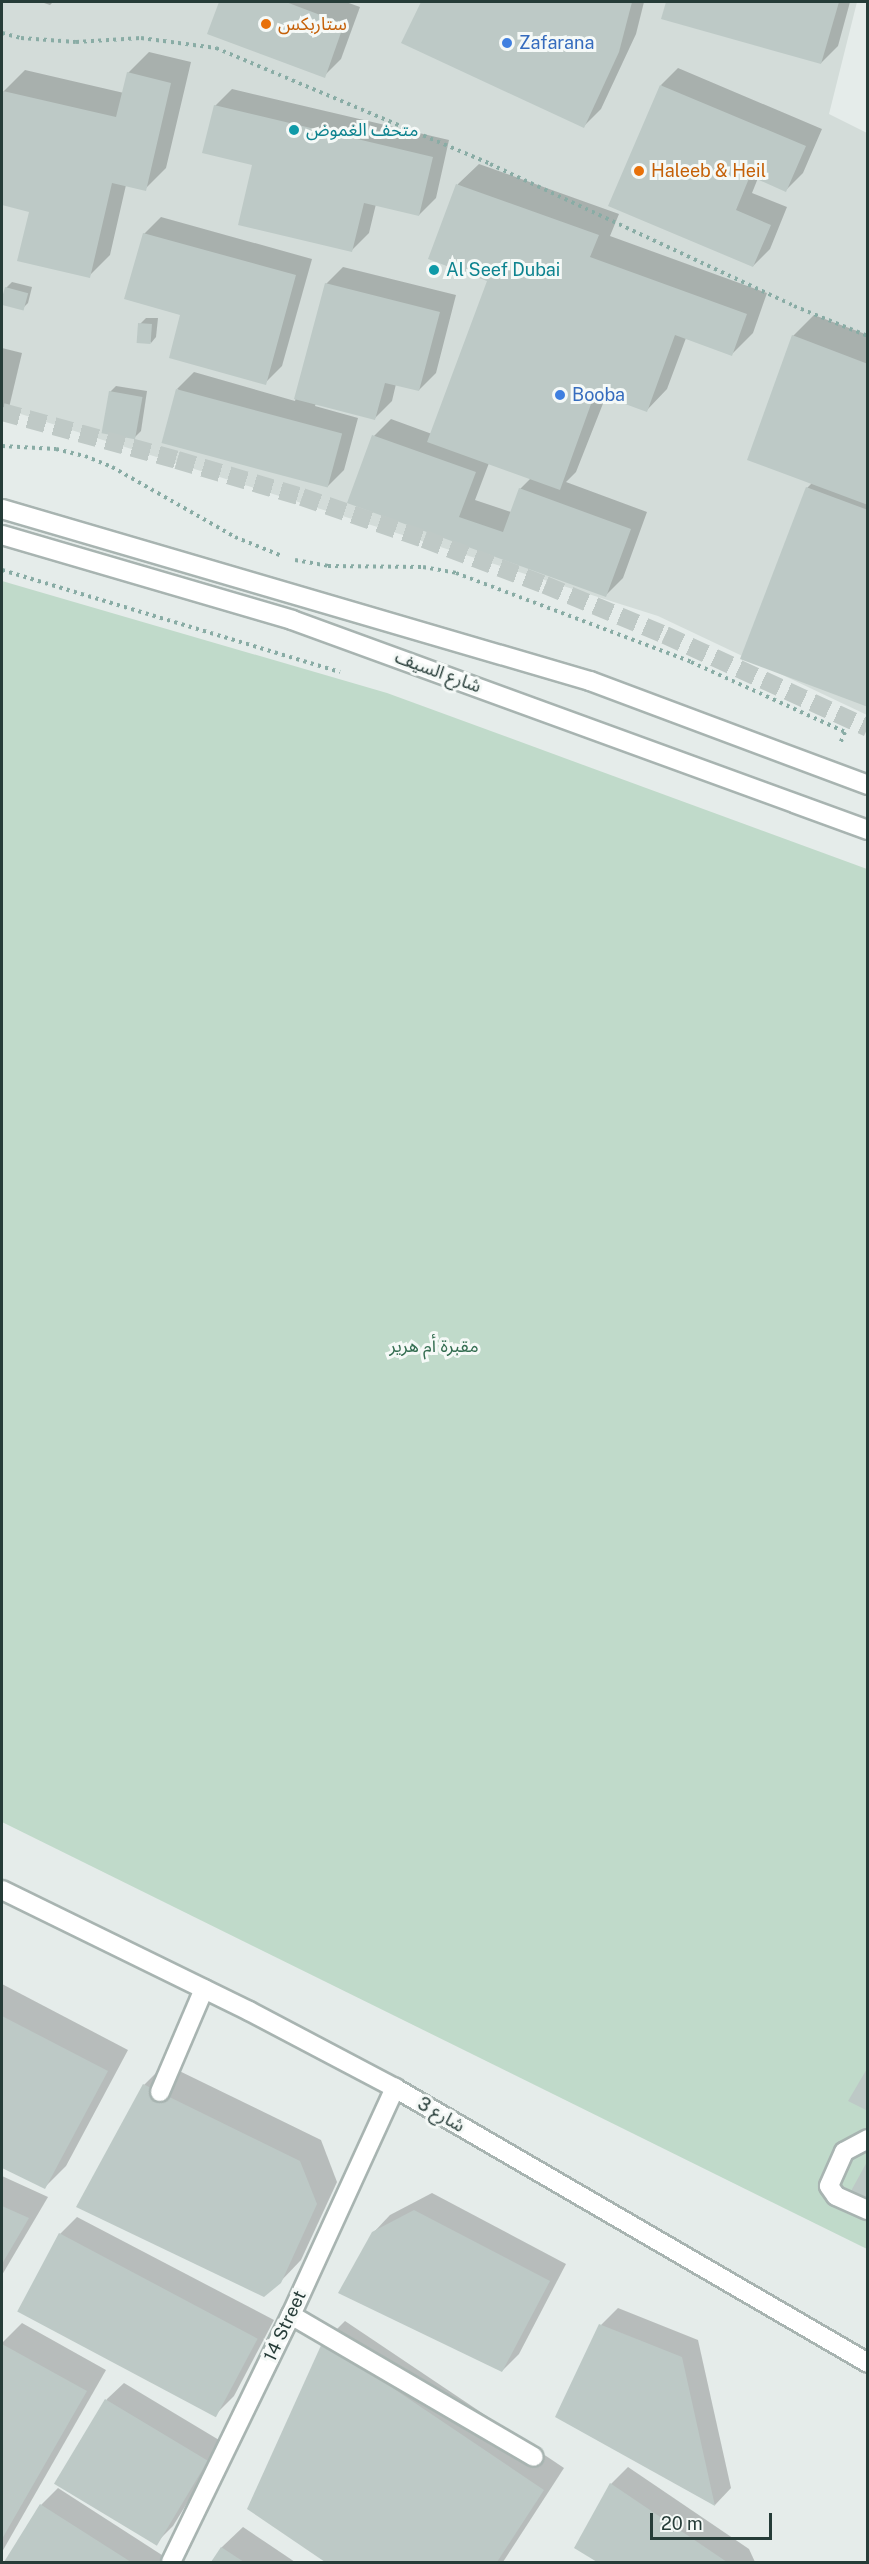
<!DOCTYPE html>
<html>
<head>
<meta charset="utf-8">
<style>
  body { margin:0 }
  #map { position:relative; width:869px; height:2564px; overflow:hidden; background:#e5ecea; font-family:"Public Sans","Noto Sans Arabic",sans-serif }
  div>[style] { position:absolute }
  .built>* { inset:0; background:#d3dcd9 }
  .green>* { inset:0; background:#c0daca }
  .shadow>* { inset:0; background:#0003 }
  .building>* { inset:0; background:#bdc9c6; transform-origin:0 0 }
  .tertiary-tunnel>* { height:18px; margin-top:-9px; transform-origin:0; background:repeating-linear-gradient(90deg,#bfc9c6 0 18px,transparent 0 27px) }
  .path>* { height:4px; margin-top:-2px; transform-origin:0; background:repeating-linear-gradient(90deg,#89aca5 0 3px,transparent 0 7.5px) }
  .roads { filter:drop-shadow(2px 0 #a8b4b1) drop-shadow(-2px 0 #a8b4b1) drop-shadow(0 2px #a8b4b1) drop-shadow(0 -2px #a8b4b1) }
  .service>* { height:18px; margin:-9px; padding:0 9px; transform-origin:9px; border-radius:9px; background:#fff }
  .minor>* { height:18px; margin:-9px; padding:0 9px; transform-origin:9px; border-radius:9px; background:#fff }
  .tertiary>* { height:18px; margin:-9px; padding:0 9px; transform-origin:9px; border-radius:9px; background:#fff }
  .secondary>* { height:18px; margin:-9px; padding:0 9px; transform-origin:9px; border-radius:9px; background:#fff }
  .dots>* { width:16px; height:16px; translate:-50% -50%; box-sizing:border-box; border:3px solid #f5f9f7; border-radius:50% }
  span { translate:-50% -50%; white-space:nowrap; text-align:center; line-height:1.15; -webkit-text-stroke:6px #f5f9f7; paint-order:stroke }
  .food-label { font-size:18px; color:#c56008 }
  .left { translate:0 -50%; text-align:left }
  .shop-label { font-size:18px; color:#366cbe }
  .culture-label { font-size:18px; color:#0d838f }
  .street-label { font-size:18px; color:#263c38 }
  .park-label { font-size:18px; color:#356e52 }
  .frame { position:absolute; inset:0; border:3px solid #263c38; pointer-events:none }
  .scale { position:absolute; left:650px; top:2513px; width:122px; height:27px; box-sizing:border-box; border:3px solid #263c38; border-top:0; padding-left:8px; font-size:18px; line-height:21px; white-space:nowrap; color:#263c38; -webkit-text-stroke:4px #f5f9f7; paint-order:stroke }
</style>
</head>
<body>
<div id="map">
  <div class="built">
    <i style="clip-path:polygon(2px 2px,857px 2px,829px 114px,867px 133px,867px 715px,658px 616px,2px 408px)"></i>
  </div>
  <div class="green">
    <i style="clip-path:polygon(2px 581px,387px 693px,867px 869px,867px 2249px,2px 1822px)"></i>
  </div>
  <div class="shadow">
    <i style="clip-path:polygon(41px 2px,53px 2px,50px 5px)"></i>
    <i style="clip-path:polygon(221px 2px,346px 2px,360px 7px,341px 59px,324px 76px,209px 33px)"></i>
    <i style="clip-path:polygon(423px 2px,644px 2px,636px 34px,601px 109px,584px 126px,403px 42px)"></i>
    <i style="clip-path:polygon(667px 2px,850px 2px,838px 46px,821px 63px,663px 18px)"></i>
    <i style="clip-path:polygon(149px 52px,191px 62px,166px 168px,145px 189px,126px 185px,110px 255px,89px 276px,31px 211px,2px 204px,2px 102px,4px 91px,25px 70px,124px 93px,128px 73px)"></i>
    <i style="clip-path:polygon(678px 68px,822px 129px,803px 173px,786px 190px,758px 178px,752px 193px,787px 207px,770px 249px,753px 266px,661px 85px)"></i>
    <i style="clip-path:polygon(232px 89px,449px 140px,436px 198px,419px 215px,376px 204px,369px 233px,352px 250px,253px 164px,215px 106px)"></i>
    <i style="clip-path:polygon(evenodd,479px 164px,619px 214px,610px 236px,767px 293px,753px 333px,732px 354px,686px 338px,667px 389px,647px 410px,606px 396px,576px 472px,566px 482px,647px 512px,623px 578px,606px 595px,349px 502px,374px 436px,391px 419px,432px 434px,489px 280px,430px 258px,458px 184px,479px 164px,489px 463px,531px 478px,520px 489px,511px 512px,475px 500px,489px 463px)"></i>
    <i style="clip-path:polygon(161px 217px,312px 259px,282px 366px,265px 383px,182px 314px,144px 234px)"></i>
    <i style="clip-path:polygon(343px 267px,456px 295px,436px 373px,419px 390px,396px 384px,392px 401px,375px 418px,316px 403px,315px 406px,358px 418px,344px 470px,327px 487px,177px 389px,194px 372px,295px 401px,326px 284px)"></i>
    <i style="clip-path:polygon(12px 282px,32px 287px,28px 303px,22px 309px,6px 288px)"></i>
    <i style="clip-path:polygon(814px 315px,868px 335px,868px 705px,807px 488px,812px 483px,793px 336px)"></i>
    <i style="clip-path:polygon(146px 318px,158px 318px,156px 337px,151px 343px,140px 324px)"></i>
    <i style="clip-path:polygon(2px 348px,22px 353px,7px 416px,2px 422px)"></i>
    <i style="clip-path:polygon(116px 386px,147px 391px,141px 431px,135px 437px,110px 392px)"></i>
    <i style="clip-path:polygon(2px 1984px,128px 2050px,66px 2166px,45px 2187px,2px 2166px)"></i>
    <i style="clip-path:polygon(165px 2064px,321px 2140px,337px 2182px,301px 2260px,280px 2282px,144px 2085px)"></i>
    <i style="clip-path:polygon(2px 2176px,48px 2197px,2px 2275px)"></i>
    <i style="clip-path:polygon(432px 2193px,566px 2264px,519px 2354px,502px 2371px,373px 2233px,390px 2215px)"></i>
    <i style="clip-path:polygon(77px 2217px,274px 2320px,234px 2396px,217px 2413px,60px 2234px)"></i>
    <i style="clip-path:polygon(618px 2308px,698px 2340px,731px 2488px,715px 2505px,557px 2416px,601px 2325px)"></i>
    <i style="clip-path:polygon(345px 2321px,564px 2468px,503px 2562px,328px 2562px,249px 2509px,324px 2342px)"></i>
    <i style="clip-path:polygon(22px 2323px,106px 2370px,2px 2552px,2px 2343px)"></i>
    <i style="clip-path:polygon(124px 2383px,224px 2443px,173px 2526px,156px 2543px,56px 2483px,107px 2399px)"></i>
    <i style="clip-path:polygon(628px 2467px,749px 2549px,755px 2562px,600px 2562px,576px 2547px,611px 2484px)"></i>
    <i style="clip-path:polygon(58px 2488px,165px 2557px,162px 2562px,6px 2562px,41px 2505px)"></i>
    <i style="clip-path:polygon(243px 2527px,295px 2562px,213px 2562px,222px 2547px)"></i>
  </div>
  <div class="building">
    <i style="clip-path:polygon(219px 2px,286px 2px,344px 24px,325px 78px,207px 34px)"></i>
    <i style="clip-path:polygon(421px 2px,632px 2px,619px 52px,584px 128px,401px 43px)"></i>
    <i style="clip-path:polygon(666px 2px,839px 2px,821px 64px,661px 19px)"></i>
    <i style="clip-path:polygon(127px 72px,171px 83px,146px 191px,112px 183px,90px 278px,17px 261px,29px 212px,2px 205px,3px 91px,116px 117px)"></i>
    <i style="clip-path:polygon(660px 85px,806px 146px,786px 192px,750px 176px,736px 210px,771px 225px,753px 267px,608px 206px)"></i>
    <i style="clip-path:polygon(214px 105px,433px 157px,419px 216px,364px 203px,352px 252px,238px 225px,252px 165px,202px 153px)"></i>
    <i style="clip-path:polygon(456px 184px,599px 235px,590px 257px,747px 314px,732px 356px,675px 335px,647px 412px,595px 393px,560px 490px,427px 442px,487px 281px,428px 259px)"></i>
    <i style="clip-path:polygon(143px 233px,296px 275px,266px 385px,169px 358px,180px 315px,124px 299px)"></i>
    <i style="clip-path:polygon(325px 283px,440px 312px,419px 391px,385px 383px,375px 420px,294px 399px)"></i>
    <i style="left:5px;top:287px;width:24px;height:18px;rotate:15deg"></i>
    <i style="left:138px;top:323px;width:14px;height:20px;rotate:4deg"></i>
    <i style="clip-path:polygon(792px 335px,868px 364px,868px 505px,747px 460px)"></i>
    <i style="left:176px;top:389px;width:172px;height:56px;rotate:15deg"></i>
    <i style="left:109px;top:391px;width:34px;height:43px;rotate:10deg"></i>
    <i style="clip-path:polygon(372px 435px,476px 472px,459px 517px,503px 532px,519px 488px,631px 529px,606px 597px,347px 503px)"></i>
    <i style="clip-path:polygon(806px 487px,868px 510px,868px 707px,740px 659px)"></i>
    <i style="clip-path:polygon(2px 2016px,108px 2071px,45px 2189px,2px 2168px)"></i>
    <i style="clip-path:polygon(868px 2067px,868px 2111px,848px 2101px)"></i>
    <i style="clip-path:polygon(143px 2084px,300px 2161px,317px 2204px,281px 2283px,264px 2297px,76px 2207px)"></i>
    <i style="clip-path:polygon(868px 2160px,868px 2200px,851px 2191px)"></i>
    <i style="clip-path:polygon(2px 2206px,29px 2218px,2px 2264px)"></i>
    <i style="clip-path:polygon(414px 2210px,550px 2281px,502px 2372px,338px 2293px,372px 2232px)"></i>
    <i style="left:59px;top:2233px;width:225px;height:89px;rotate:28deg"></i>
    <i style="clip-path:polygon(599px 2324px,682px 2357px,715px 2506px,555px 2417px)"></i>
    <i style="clip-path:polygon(323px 2341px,544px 2490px,497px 2562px,325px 2562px,247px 2509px)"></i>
    <i style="clip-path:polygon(2px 2344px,87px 2391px,2px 2539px)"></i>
    <i style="left:105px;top:2399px;width:120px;height:99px;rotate:31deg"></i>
    <i style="clip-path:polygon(610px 2483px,727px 2562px,597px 2562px,574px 2548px)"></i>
    <i style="clip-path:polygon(40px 2504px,131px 2562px,4px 2562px)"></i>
    <i style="clip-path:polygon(221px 2547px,244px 2562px,211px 2562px)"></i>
  </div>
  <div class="tertiary-tunnel">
    <i style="left:2px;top:412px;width:181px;rotate:15.3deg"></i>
    <i style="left:177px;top:460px;width:130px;rotate:16.5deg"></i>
    <i style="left:302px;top:497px;width:129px;rotate:19deg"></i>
    <i style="left:424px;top:539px;width:129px;rotate:20.8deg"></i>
    <i style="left:545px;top:585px;width:130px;rotate:22.6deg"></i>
    <i style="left:665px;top:635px;width:223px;rotate:24.6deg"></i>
  </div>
  <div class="path">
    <i style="left:2px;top:33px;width:20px;rotate:15deg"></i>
    <i style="left:21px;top:38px;width:55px;rotate:4.2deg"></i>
    <i style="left:76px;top:42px;width:65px;rotate:-3.5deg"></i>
    <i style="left:141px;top:38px;width:76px;rotate:7.6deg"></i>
    <i style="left:216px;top:48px;width:298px;rotate:22.9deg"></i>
    <i style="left:490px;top:164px;width:336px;rotate:25deg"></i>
    <i style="left:794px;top:306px;width:80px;rotate:22.1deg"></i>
    <i style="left:2px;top:446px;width:54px;rotate:3.2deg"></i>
    <i style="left:56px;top:449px;width:30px;rotate:14deg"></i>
    <i style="left:85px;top:456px;width:29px;rotate:22deg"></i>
    <i style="left:112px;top:467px;width:142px;rotate:29.6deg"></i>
    <i style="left:235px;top:537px;width:51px;rotate:22deg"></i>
    <i style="left:295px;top:560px;width:34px;rotate:10deg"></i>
    <i style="left:328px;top:566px;width:95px;rotate:0.6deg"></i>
    <i style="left:423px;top:567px;width:34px;rotate:10deg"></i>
    <i style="left:456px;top:573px;width:251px;rotate:20.7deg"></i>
    <i style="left:691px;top:662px;width:169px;rotate:24.4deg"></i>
    <i style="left:845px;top:732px;width:13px;rotate:113deg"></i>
    <i style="left:2px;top:570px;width:353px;rotate:16.8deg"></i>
  </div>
  <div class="roads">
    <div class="service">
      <i style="left:160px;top:2092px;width:112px;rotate:-66.9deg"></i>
      <i style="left:868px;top:2139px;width:27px;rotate:152deg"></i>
      <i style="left:844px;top:2152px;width:37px;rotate:114deg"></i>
      <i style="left:829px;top:2186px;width:12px;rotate:55deg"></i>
      <i style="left:836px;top:2196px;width:35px;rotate:24deg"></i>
      <i style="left:291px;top:2315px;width:281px;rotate:30.3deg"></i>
    </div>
    <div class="minor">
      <i style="left:2px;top:509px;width:613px;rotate:16.31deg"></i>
      <i style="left:590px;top:681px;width:297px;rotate:20.5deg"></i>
      <i style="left:171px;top:2562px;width:275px;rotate:-64.1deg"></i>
      <i style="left:291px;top:2315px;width:250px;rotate:-65.4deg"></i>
    </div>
    <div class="tertiary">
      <i style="left:2px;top:535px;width:302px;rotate:16.3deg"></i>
      <i style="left:292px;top:620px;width:613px;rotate:20.03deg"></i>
    </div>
    <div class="secondary">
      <i style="left:2px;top:1890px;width:275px;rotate:26.1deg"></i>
      <i style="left:249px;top:2011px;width:165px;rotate:27.8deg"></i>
      <i style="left:395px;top:2088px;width:547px;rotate:30.17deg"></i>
    </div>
  </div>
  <div class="dots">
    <i style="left:266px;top:24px;background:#e8710a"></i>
    <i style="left:507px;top:43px;background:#3f7fe0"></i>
    <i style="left:294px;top:130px;background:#0f9aa8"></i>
    <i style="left:639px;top:171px;background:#e8710a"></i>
    <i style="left:434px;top:270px;background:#0f9aa8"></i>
    <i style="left:560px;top:395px;background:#3f7fe0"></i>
  </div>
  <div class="food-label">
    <span class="left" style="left:278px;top:24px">ستاربكس</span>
    <span class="left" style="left:651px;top:171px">Haleeb &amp; Heil</span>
  </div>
  <div class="shop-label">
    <span class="left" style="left:519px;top:43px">Zafarana</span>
    <span class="left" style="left:572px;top:395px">Booba</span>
  </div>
  <div class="culture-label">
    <span class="left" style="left:306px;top:130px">متحف الغموض</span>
    <span class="left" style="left:446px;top:270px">Al Seef Dubai</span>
  </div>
  <div class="street-label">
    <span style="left:438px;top:672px;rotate:20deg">شارع السيف</span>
    <span style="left:441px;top:2115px;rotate:30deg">شارع 3</span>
    <span style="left:285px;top:2326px;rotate:-65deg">14 Street</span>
  </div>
  <div class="park-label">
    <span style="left:434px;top:1346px">مقبرة أم هرير</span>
  </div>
  <div class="frame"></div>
  <div class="scale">20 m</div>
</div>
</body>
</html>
